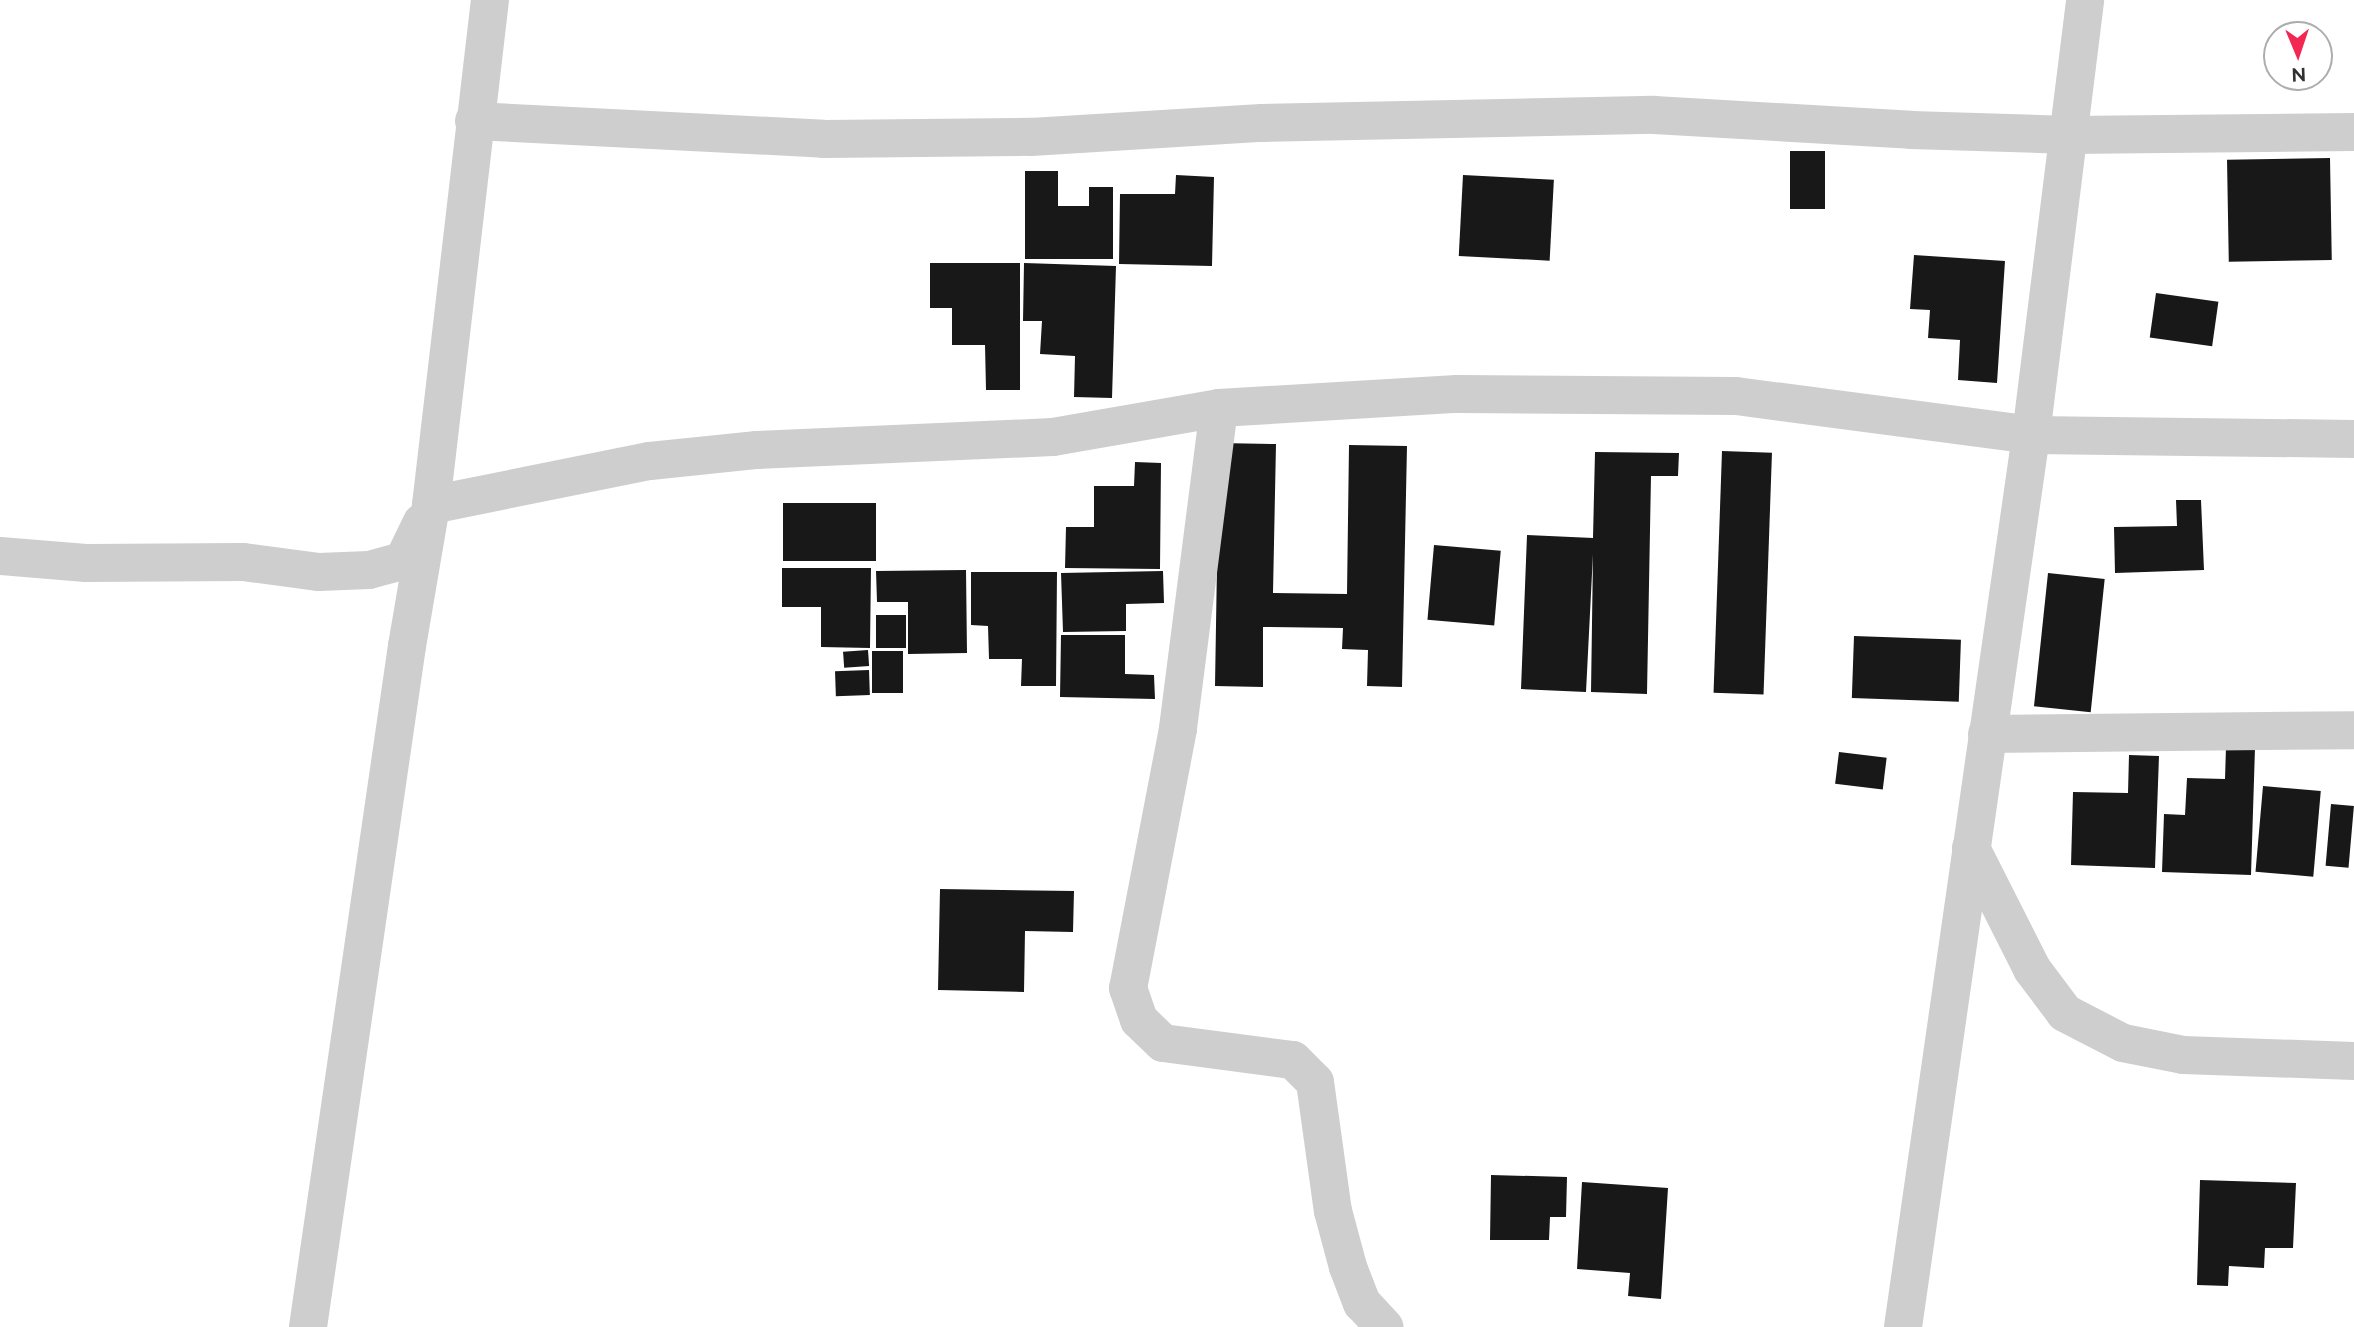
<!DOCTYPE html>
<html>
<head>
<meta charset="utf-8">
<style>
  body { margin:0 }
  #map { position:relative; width:2354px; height:1327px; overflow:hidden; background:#fff; font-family:Raleway,sans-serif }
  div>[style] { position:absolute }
  .building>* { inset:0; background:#181818; transform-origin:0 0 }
  .minor>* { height:38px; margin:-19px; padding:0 19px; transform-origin:19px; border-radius:19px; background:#cecece }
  span { translate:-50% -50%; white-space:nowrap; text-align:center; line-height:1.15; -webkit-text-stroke:7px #fff; paint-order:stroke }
  .north { position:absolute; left:2263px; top:21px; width:70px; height:70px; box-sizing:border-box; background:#fff; border:2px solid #adadad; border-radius:50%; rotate:178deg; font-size:19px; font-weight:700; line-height:28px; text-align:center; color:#313131 }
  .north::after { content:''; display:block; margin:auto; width:24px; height:32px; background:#f22853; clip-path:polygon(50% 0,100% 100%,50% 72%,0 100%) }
</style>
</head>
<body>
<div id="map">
  <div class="building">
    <i style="left:1825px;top:151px;width:58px;height:35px;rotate:90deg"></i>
    <i style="left:2330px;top:158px;width:102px;height:103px;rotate:89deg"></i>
    <i style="clip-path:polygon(1025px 171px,1058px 171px,1058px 206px,1089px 206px,1089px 187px,1113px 187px,1113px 259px,1025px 259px)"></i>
    <i style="clip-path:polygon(1176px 175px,1214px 177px,1212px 266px,1119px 264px,1120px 194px,1175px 194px)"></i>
    <i style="left:1463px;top:175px;width:91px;height:81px;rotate:3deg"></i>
    <i style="clip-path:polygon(1914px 255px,2005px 261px,1997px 383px,1958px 380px,1960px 340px,1928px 338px,1930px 310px,1910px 309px)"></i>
    <i style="clip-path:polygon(930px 263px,1020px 263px,1020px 390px,986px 390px,985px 345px,952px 345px,952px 308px,930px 308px)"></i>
    <i style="clip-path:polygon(1024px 263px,1116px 266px,1112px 398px,1074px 397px,1075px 356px,1040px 354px,1042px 321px,1023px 321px)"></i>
    <i style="left:2156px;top:293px;width:63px;height:45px;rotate:8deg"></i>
    <i style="clip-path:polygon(1219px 443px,1276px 444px,1273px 593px,1347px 594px,1349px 445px,1407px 446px,1402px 687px,1367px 686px,1368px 650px,1342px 649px,1343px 628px,1263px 627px,1263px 687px,1215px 686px)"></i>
    <i style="left:1722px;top:451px;width:50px;height:242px;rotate:2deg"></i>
    <i style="clip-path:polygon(1595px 452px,1679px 453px,1678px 476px,1651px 476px,1647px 694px,1591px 692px,1593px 554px,1586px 692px,1521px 689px,1527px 535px,1593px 538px)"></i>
    <i style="clip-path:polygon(1135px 462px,1161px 463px,1160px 569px,1065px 568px,1066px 527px,1094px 527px,1094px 486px,1134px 486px)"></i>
    <i style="clip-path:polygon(2176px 500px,2201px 500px,2204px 570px,2115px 573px,2114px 527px,2177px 526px)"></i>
    <i style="left:783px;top:503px;width:93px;height:58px"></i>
    <i style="left:1434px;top:545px;width:67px;height:75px;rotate:5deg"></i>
    <i style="clip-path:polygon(782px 568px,871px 568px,870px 648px,821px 647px,821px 607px,782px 607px)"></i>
    <i style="clip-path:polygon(966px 570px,967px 653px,908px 654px,908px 602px,877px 602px,876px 571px)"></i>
    <i style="clip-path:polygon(1163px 571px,1164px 603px,1126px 604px,1126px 631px,1063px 632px,1061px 573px)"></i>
    <i style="clip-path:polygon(971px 572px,1057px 572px,1056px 686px,1021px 686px,1022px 659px,989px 659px,988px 626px,971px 625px)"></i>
    <i style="left:2048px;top:573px;width:57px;height:134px;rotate:6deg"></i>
    <i style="left:876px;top:615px;width:30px;height:33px"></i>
    <i style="clip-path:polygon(1061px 635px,1125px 635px,1125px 674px,1154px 675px,1155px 699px,1060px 697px)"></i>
    <i style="left:1854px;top:636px;width:107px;height:62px;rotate:2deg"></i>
    <i style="left:868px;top:650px;width:16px;height:25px;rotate:86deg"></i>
    <i style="left:872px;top:651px;width:31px;height:42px"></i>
    <i style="left:869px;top:670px;width:25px;height:34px;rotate:88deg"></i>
    <i style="clip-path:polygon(2226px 747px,2255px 748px,2251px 875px,2162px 872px,2164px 814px,2185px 815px,2187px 778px,2225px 779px)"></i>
    <i style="left:1839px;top:752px;width:48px;height:32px;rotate:7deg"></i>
    <i style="clip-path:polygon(2129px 755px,2159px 756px,2155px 868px,2071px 865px,2073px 792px,2128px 793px)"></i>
    <i style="left:2263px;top:786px;width:58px;height:86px;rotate:5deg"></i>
    <i style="left:2331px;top:804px;width:23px;height:62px;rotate:5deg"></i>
    <i style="clip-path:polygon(940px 889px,1074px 891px,1073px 932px,1025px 931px,1024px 992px,938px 990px)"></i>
    <i style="clip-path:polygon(1491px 1175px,1567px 1177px,1566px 1217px,1550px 1217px,1549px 1240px,1490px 1240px)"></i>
    <i style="clip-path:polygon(2200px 1180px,2296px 1183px,2293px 1248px,2265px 1248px,2264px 1268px,2229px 1266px,2228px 1286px,2197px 1285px)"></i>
    <i style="clip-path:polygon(1582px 1182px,1668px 1188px,1661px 1299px,1628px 1296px,1630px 1273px,1577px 1269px)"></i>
  </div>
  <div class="minor">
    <i style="left:474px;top:121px;width:350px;rotate:2.9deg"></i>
    <i style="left:824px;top:139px;width:207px;rotate:-0.6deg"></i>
    <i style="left:1031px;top:137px;width:231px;rotate:-3.5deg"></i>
    <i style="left:1262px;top:123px;width:392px;rotate:-1.2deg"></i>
    <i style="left:1654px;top:115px;width:257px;rotate:3.3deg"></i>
    <i style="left:1911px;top:130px;width:157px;rotate:1.8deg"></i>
    <i style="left:2068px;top:135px;width:286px;rotate:-0.6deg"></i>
    <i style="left:1219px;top:408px;width:324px;rotate:97.3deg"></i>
    <i style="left:1178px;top:729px;width:264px;rotate:100.9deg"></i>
    <i style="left:1128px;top:988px;width:34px;rotate:71deg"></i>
    <i style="left:1139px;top:1020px;width:33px;rotate:44deg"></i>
    <i style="left:1163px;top:1043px;width:131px;rotate:7.5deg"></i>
    <i style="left:1293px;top:1060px;width:31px;rotate:45deg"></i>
    <i style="left:1315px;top:1082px;width:130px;rotate:82.1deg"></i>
    <i style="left:1333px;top:1211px;width:58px;rotate:75deg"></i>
    <i style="left:1348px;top:1267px;width:39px;rotate:69deg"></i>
    <i style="left:1362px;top:1303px;width:33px;rotate:47deg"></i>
    <i style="left:431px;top:505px;width:223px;rotate:-11.4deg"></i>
    <i style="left:650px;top:461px;width:108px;rotate:-5.9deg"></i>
    <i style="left:757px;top:450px;width:296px;rotate:-2.5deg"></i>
    <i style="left:1053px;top:437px;width:169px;rotate:-9.9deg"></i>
    <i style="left:1219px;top:408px;width:238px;rotate:-3.4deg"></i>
    <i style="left:1457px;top:394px;width:279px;rotate:0.4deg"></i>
    <i style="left:1736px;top:396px;width:298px;rotate:7.5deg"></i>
    <i style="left:2031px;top:435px;width:323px;rotate:0.7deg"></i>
    <i style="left:0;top:556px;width:86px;rotate:4.7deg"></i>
    <i style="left:86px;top:563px;width:157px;rotate:-0.4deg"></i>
    <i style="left:243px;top:562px;width:77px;rotate:7.5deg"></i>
    <i style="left:319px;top:572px;width:50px;rotate:-2.3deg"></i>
    <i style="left:369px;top:570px;width:35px;rotate:-15deg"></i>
    <i style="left:403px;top:561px;width:43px;rotate:-64deg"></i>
    <i style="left:1987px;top:734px;width:367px;rotate:-0.6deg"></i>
    <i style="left:1971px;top:848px;width:136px;rotate:63.2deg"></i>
    <i style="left:2032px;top:969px;width:55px;rotate:53.1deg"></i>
    <i style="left:2065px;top:1013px;width:65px;rotate:27.3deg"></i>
    <i style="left:2123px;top:1043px;width:61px;rotate:11.3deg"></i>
    <i style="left:2183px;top:1055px;width:171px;rotate:2deg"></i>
    <i style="left:308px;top:1327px;width:688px;rotate:-81.73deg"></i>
    <i style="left:407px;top:646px;width:143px;rotate:-80.3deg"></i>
    <i style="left:431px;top:505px;width:508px;rotate:-83.34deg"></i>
    <i style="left:1903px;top:1327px;width:901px;rotate:-81.83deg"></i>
    <i style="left:2031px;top:435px;width:438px;rotate:-82.9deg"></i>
  </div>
  <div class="north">N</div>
</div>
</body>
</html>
